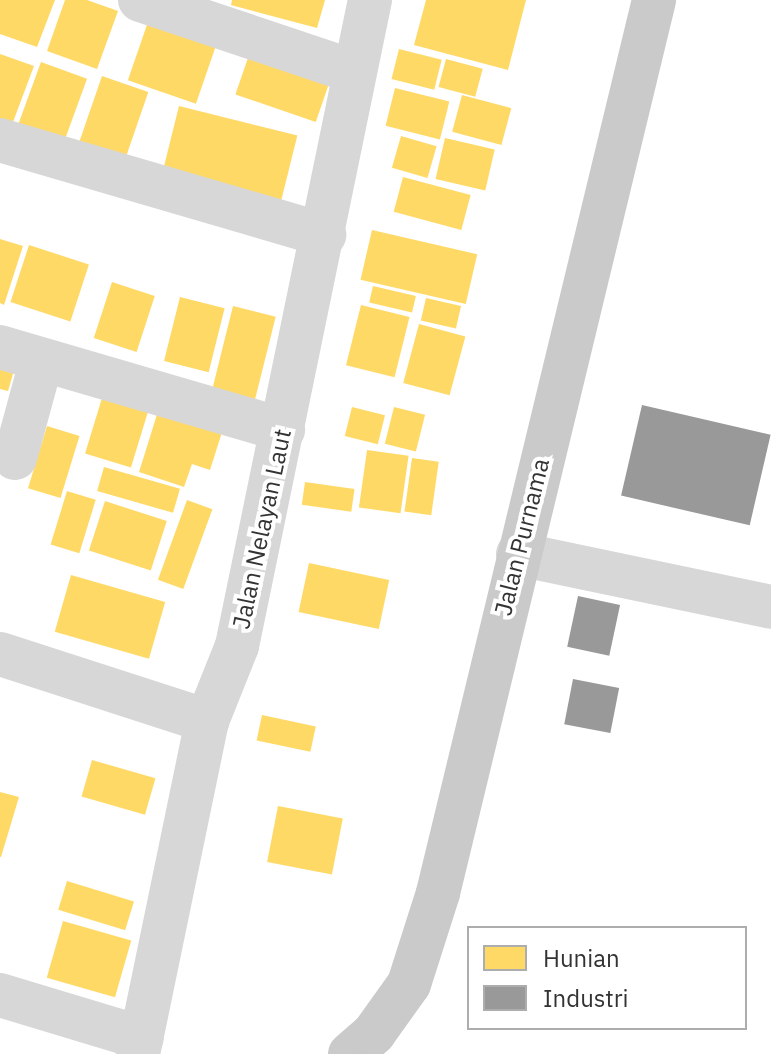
<!DOCTYPE html>
<html>
<head>
<meta charset="utf-8">
<style>
  body { margin:0 }
  #map { position:relative; width:771px; height:1054px; overflow:hidden; background:#fff; font-family:"IBM Plex Sans",sans-serif }
  div>[style] { position:absolute }
  .homes>* { inset:0; background:#ffd966; transform-origin:0 0 }
  .industry>* { inset:0; background:#999; transform-origin:0 0 }
  .minor>* { height:44px; margin:-22px; padding:0 22px; transform-origin:22px; border-radius:22px; background:#d7d7d7 }
  .major>* { height:44px; margin:-22px; padding:0 22px; transform-origin:22px; border-radius:22px; background:#cacaca }
  span { translate:-50% -50%; white-space:nowrap; text-align:center; line-height:1.15; -webkit-text-stroke:8px #fff; paint-order:stroke }
  .street-label { font-size:24px; color:#333 }
  .legend { position:absolute; left:467px; top:926px; width:280px; height:104px; box-sizing:border-box; background:#fff; border:2px solid #adadad; margin:0; padding:10px 14px; list-style:none; font-size:24px; color:#333 }
  .legend li { display:flex; align-items:center; gap:16px; height:40px }
  .legend b { width:40px; border:2px solid #adadad }
</style>
</head>
<body>
<div id="map">
  <div class="homes">
    <i style="clip-path:polygon(0 0,55px 0,37px 47px,0 34px)"></i>
    <i style="clip-path:polygon(65px 0,87px 0,118px 11px,97px 69px,47px 51px)"></i>
    <i style="clip-path:polygon(232px 0,325px 0,317px 28px,231px 5px)"></i>
    <i style="clip-path:polygon(426px 0,526px 0,508px 70px,414px 45px)"></i>
    <i style="left:150px;top:16px;width:72px;height:68px;rotate:19deg"></i>
    <i style="left:251px;top:49px;width:85px;height:48px;rotate:19deg"></i>
    <i style="left:399px;top:49px;width:44px;height:31px;rotate:14deg"></i>
    <i style="clip-path:polygon(0 54px,34px 66px,10px 130px,0 127px)"></i>
    <i style="left:446px;top:59px;width:38px;height:29px;rotate:15deg"></i>
    <i style="left:41px;top:62px;width:49px;height:69px;rotate:20deg"></i>
    <i style="left:102px;top:76px;width:49px;height:81px;rotate:19deg"></i>
    <i style="left:395px;top:88px;width:56px;height:39px;rotate:14deg"></i>
    <i style="left:462px;top:95px;width:51px;height:38px;rotate:15deg"></i>
    <i style="left:179px;top:106px;width:122px;height:71px;rotate:14deg"></i>
    <i style="left:401px;top:136px;width:37px;height:33px;rotate:16deg"></i>
    <i style="left:445px;top:138px;width:51px;height:42px;rotate:13deg"></i>
    <i style="left:403px;top:177px;width:70px;height:36px;rotate:15deg"></i>
    <i style="left:372px;top:230px;width:108px;height:51px;rotate:13deg"></i>
    <i style="clip-path:polygon(0 239px,23px 246px,4px 305px,0 303px)"></i>
    <i style="left:29px;top:245px;width:63px;height:60px;rotate:18deg"></i>
    <i style="left:112px;top:282px;width:45px;height:59px;rotate:18deg"></i>
    <i style="left:373px;top:286px;width:44px;height:17px;rotate:13deg"></i>
    <i style="left:180px;top:297px;width:46px;height:66px;rotate:14deg"></i>
    <i style="left:426px;top:298px;width:36px;height:23px;rotate:13deg"></i>
    <i style="left:361px;top:305px;width:50px;height:62px;rotate:14deg"></i>
    <i style="left:233px;top:306px;width:44px;height:85px;rotate:14deg"></i>
    <i style="left:419px;top:324px;width:48px;height:61px;rotate:15deg"></i>
    <i style="clip-path:polygon(0 363px,15px 367px,8px 391px,0 389px)"></i>
    <i style="left:102px;top:398px;width:48px;height:58px;rotate:17deg"></i>
    <i style="left:352px;top:407px;width:34px;height:30px;rotate:14deg"></i>
    <i style="left:394px;top:407px;width:32px;height:38px;rotate:14deg"></i>
    <i style="clip-path:polygon(159px 408px,223px 429px,210px 470px,192px 464px,184px 487px,139px 472px)"></i>
    <i style="left:47px;top:426px;width:34px;height:65px;rotate:17deg"></i>
    <i style="left:367px;top:450px;width:42px;height:58px;rotate:8deg"></i>
    <i style="left:412px;top:458px;width:27px;height:54px;rotate:8deg"></i>
    <i style="left:104px;top:467px;width:79px;height:25px;rotate:16deg"></i>
    <i style="left:305px;top:482px;width:50px;height:23px;rotate:8deg"></i>
    <i style="left:67px;top:491px;width:30px;height:56px;rotate:17deg"></i>
    <i style="left:187px;top:500px;width:27px;height:85px;rotate:20deg"></i>
    <i style="left:105px;top:501px;width:65px;height:52px;rotate:18deg"></i>
    <i style="left:309px;top:563px;width:82px;height:50px;rotate:12deg"></i>
    <i style="left:71px;top:575px;width:98px;height:59px;rotate:16deg"></i>
    <i style="left:262px;top:715px;width:55px;height:26px;rotate:12deg"></i>
    <i style="left:92px;top:760px;width:66px;height:38px;rotate:16deg"></i>
    <i style="clip-path:polygon(0 792px,19px 797px,1px 857px,0 857px)"></i>
    <i style="left:278px;top:806px;width:66px;height:57px;rotate:11deg"></i>
    <i style="left:67px;top:881px;width:70px;height:30px;rotate:17deg"></i>
    <i style="left:63px;top:921px;width:71px;height:59px;rotate:16deg"></i>
  </div>
  <div class="industry">
    <i style="left:642px;top:405px;width:132px;height:93px;rotate:13deg"></i>
    <i style="left:578px;top:596px;width:43px;height:52px;rotate:12deg"></i>
    <i style="left:573px;top:679px;width:47px;height:46px;rotate:11deg"></i>
  </div>
  <div class="minor">
    <i style="left:140px;top:0;width:224px;rotate:18.5deg"></i>
    <i style="left:0;top:140px;width:338px;rotate:16.3deg"></i>
    <i style="left:0;top:347px;width:295px;rotate:16.3deg"></i>
    <i style="left:15px;top:458px;width:99px;rotate:-74.8deg"></i>
    <i style="left:518px;top:554px;width:258px;rotate:11.8deg"></i>
    <i style="left:0;top:654px;width:218px;rotate:17.9deg"></i>
    <i style="left:0;top:995px;width:148px;rotate:16.8deg"></i>
    <i style="left:138px;top:1054px;width:340px;rotate:-78.3deg"></i>
    <i style="left:207px;top:721px;width:81px;rotate:-68.2deg"></i>
    <i style="left:237px;top:646px;width:660px;rotate:-78.37deg"></i>
  </div>
  <div class="major">
    <i style="left:350px;top:1054px;width:32px;rotate:-41deg"></i>
    <i style="left:374px;top:1033px;width:60px;rotate:-54.5deg"></i>
    <i style="left:409px;top:984px;width:96px;rotate:-72.3deg"></i>
    <i style="left:438px;top:893px;width:919px;rotate:-76.4deg"></i>
  </div>
  <div class="street-label">
    <span style="left:262px;top:529px;rotate:-78deg">Jalan Nelayan Laut</span>
    <span style="left:522px;top:537px;rotate:-76deg">Jalan Purnama</span>
  </div>
  <ul class="legend">
  <li><b style="height:22px;background:#ffd966"></b>Hunian</li>
  <li><b style="height:22px;background:#999"></b>Industri</li>
  </ul>
</div>
</body>
</html>
